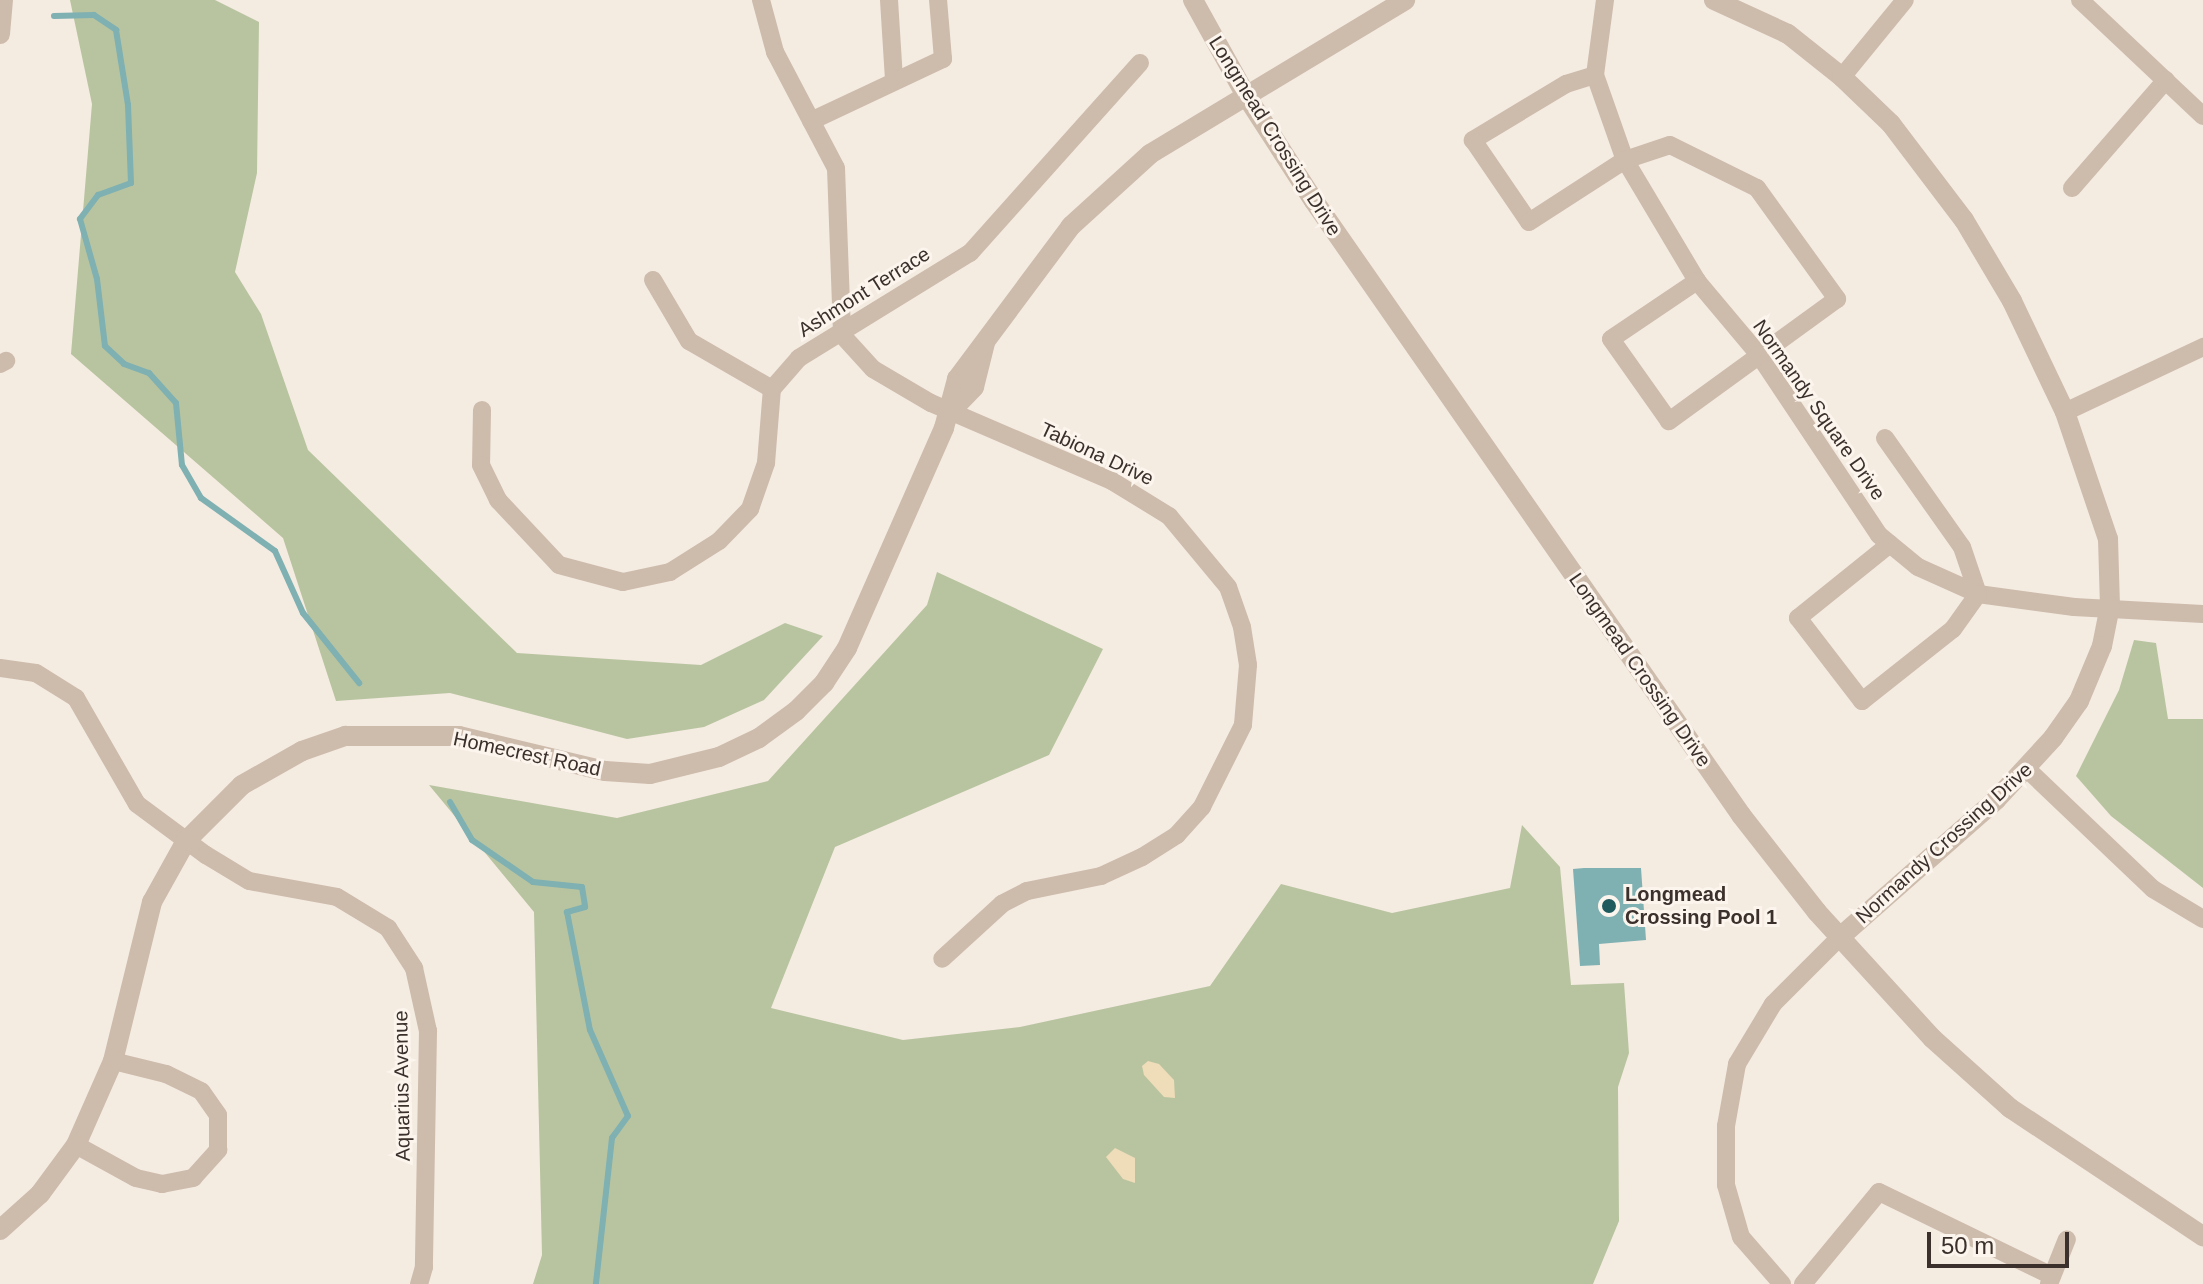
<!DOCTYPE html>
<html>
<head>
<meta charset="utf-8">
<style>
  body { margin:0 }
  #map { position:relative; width:2203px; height:1284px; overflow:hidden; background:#f4ebe1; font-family:Helvetica,sans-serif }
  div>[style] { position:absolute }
  .green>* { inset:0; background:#b8c4a0 }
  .sand>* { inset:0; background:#efdcb8 }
  .water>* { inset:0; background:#7fb0b2 }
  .stream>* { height:6px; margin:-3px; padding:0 3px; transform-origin:3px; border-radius:3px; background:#7fb0b2 }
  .minor>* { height:18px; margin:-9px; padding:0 9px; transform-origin:9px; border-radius:9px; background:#cdbbac }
  .tertiary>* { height:20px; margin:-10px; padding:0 10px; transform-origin:10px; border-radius:10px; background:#cdbbac }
  .dots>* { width:22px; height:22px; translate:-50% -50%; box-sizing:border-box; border:4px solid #fbf5ee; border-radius:50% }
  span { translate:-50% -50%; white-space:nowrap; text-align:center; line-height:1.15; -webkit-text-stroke:6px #fbf5ee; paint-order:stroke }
  .street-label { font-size:20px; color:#3b302b }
  .poi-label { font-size:20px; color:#3b302b; font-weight:700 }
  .left { translate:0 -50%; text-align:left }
  .scale { position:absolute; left:1927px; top:1232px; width:142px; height:36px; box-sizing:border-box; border:4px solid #3b302b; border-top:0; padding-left:10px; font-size:24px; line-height:28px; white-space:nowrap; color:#3b302b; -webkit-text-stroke:6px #fbf5ee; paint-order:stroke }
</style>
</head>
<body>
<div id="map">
  <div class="green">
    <i style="clip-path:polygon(70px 0,215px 0,259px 22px,257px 173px,235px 272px,261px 314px,308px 450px,517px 653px,701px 665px,785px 623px,823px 636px,764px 700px,704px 727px,627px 739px,450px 693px,336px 701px,283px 538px,71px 354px,92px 104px)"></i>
    <i style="clip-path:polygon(937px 572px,1103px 649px,1049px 755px,835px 847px,771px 1008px,903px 1040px,1020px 1027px,1210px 986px,1281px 884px,1392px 913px,1510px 888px,1522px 825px,1560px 867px,1571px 985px,1624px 983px,1629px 1053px,1618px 1087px,1619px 1221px,1593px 1284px,533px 1284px,542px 1255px,534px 912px,429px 785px,617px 818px,768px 781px,927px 605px)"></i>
    <i style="clip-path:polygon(2134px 640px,2156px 643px,2168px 719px,2203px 719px,2203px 888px,2111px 816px,2076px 776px,2119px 690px)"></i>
  </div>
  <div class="sand">
    <i style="clip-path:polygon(1148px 1061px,1159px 1064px,1174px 1080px,1175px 1098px,1164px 1097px,1144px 1075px,1142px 1066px)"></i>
    <i style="clip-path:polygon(1115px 1148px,1135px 1158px,1135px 1183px,1123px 1179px,1106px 1157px)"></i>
  </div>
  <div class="water">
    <i style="clip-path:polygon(1584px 868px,1641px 868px,1646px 940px,1599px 944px,1600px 965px,1580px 966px,1573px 869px)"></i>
  </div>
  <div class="stream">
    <i style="left:54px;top:16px;width:40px;rotate:-1.4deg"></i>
    <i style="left:94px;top:15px;width:27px;rotate:34deg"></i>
    <i style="left:116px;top:30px;width:76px;rotate:80.9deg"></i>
    <i style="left:128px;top:105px;width:78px;rotate:87.8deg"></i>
    <i style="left:131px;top:183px;width:35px;rotate:160deg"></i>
    <i style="left:98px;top:195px;width:30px;rotate:127deg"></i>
    <i style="left:80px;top:219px;width:62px;rotate:74.2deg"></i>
    <i style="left:97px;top:279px;width:67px;rotate:83.2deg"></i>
    <i style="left:105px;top:346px;width:26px;rotate:43deg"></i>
    <i style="left:124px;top:364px;width:27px;rotate:20deg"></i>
    <i style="left:149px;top:373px;width:40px;rotate:48deg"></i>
    <i style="left:176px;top:403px;width:62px;rotate:84.5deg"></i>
    <i style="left:182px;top:465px;width:38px;rotate:60deg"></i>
    <i style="left:201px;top:498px;width:91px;rotate:35.6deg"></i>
    <i style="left:275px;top:551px;width:68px;rotate:65.7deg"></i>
    <i style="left:303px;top:613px;width:90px;rotate:51.3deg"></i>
    <i style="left:450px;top:802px;width:44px;rotate:59.9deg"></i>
    <i style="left:472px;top:840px;width:74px;rotate:34.5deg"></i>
    <i style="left:533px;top:882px;width:49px;rotate:5.8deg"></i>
    <i style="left:582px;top:887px;width:20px;rotate:81deg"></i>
    <i style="left:585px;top:907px;width:19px;rotate:164deg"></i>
    <i style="left:567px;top:912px;width:120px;rotate:79deg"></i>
    <i style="left:590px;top:1030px;width:94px;rotate:66.2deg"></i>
    <i style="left:628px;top:1116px;width:27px;rotate:126deg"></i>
    <i style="left:612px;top:1138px;width:147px;rotate:96.3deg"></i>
  </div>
  <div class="minor">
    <i style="left:761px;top:0;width:54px;rotate:74.9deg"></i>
    <i style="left:775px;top:52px;width:131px;rotate:62.3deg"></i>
    <i style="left:836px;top:168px;width:167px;rotate:87.9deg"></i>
    <i style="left:842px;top:335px;width:46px;rotate:47.6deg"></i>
    <i style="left:873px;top:369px;width:67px;rotate:30.4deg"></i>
    <i style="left:931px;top:403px;width:197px;rotate:23.3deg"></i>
    <i style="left:1112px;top:481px;width:67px;rotate:31.6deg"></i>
    <i style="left:1169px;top:516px;width:92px;rotate:50.3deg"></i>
    <i style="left:1228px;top:587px;width:42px;rotate:70.7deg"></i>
    <i style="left:1242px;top:627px;width:38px;rotate:81deg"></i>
    <i style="left:1248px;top:665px;width:60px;rotate:94.8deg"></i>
    <i style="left:1243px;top:725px;width:92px;rotate:116.6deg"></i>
    <i style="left:1202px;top:807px;width:38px;rotate:132deg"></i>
    <i style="left:1177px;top:835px;width:41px;rotate:147.8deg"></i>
    <i style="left:1142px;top:857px;width:45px;rotate:155.1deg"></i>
    <i style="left:1101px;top:876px;width:76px;rotate:168.5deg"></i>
    <i style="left:1027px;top:891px;width:28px;rotate:153deg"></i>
    <i style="left:1002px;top:904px;width:81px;rotate:137.5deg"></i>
    <i style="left:889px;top:0;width:79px;rotate:86.4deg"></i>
    <i style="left:1605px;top:0;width:76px;rotate:97.6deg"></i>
    <i style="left:1595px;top:75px;width:90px;rotate:70.6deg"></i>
    <i style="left:1625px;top:160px;width:141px;rotate:59.2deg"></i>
    <i style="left:1697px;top:281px;width:97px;rotate:50deg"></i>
    <i style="left:1759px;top:355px;width:216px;rotate:56.3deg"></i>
    <i style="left:1879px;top:535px;width:50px;rotate:39.4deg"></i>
    <i style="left:1918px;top:567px;width:66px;rotate:24.2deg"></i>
    <i style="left:1978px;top:594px;width:97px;rotate:7.7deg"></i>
    <i style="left:2074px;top:607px;width:129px;rotate:3.1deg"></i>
    <i style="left:2080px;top:0;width:169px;rotate:43.3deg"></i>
    <i style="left:1595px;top:75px;width:30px;rotate:163deg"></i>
    <i style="left:1566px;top:84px;width:109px;rotate:148.9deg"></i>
    <i style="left:1473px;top:140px;width:99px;rotate:55.7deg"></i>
    <i style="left:1529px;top:222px;width:114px;rotate:-32.9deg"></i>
    <i style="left:1625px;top:160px;width:47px;rotate:-18.4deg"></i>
    <i style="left:1670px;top:145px;width:97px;rotate:26.3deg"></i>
    <i style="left:1757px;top:188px;width:137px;rotate:54.2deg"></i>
    <i style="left:1837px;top:299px;width:208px;rotate:144deg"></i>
    <i style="left:1669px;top:421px;width:100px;rotate:-125.3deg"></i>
    <i style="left:1611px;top:339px;width:104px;rotate:-34deg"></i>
    <i style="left:1842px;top:77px;width:99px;rotate:-50.7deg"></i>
    <i style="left:811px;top:121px;width:146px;rotate:-25.2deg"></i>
    <i style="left:943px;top:59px;width:59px;rotate:-94.8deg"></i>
    <i style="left:2072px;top:188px;width:143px;rotate:-49deg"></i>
    <i style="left:653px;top:280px;width:71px;rotate:59.5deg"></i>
    <i style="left:689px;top:341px;width:96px;rotate:30deg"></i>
    <i style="left:0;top:364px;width:7px;rotate:-27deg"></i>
    <i style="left:482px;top:410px;width:55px;rotate:91deg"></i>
    <i style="left:481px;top:465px;width:39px;rotate:64deg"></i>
    <i style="left:498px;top:500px;width:89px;rotate:46.8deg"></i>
    <i style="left:559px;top:565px;width:66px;rotate:14.9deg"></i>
    <i style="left:623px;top:582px;width:48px;rotate:-12deg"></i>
    <i style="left:670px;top:572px;width:58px;rotate:-32.3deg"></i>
    <i style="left:719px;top:541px;width:45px;rotate:-45.9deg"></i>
    <i style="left:750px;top:509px;width:49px;rotate:-70.8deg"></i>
    <i style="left:766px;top:463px;width:74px;rotate:-85.4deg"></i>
    <i style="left:772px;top:389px;width:41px;rotate:-48.9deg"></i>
    <i style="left:799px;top:358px;width:201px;rotate:-31.6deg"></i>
    <i style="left:970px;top:253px;width:255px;rotate:-48.2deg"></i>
    <i style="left:2065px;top:412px;width:153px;rotate:-25.2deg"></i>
    <i style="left:1885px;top:438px;width:133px;rotate:54.8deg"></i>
    <i style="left:1962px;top:547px;width:50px;rotate:71.2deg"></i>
    <i style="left:1978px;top:594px;width:43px;rotate:125.5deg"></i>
    <i style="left:1953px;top:629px;width:116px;rotate:141.6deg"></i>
    <i style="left:1862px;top:701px;width:105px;rotate:-127.6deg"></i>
    <i style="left:1798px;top:618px;width:118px;rotate:-38.8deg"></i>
    <i style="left:0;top:668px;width:36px;rotate:8deg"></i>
    <i style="left:36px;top:673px;width:47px;rotate:32deg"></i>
    <i style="left:76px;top:698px;width:122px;rotate:60.1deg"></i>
    <i style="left:137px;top:804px;width:86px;rotate:36.5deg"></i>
    <i style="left:206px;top:855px;width:50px;rotate:31.2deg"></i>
    <i style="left:249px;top:881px;width:89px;rotate:10.3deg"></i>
    <i style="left:337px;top:897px;width:60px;rotate:31.3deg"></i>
    <i style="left:388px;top:928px;width:48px;rotate:57deg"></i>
    <i style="left:414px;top:968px;width:65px;rotate:77.5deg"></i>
    <i style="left:428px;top:1031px;width:236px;rotate:91deg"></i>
    <i style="left:424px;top:1267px;width:18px;rotate:106deg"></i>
    <i style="left:2027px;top:769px;width:174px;rotate:43.6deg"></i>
    <i style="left:2153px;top:889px;width:58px;rotate:31deg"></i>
    <i style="left:76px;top:1145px;width:68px;rotate:28.8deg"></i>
    <i style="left:136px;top:1178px;width:27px;rotate:13deg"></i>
    <i style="left:162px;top:1184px;width:32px;rotate:-11deg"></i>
    <i style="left:193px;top:1178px;width:38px;rotate:-48deg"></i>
    <i style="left:218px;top:1150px;width:35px;rotate:-90deg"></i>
    <i style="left:218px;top:1115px;width:29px;rotate:-125deg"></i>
    <i style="left:201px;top:1091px;width:39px;rotate:-154deg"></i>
    <i style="left:166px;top:1074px;width:55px;rotate:-166.2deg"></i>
    <i style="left:1782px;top:1284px;width:62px;rotate:-131.1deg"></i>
    <i style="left:1741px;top:1237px;width:54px;rotate:-106.1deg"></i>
    <i style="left:1726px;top:1185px;width:59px;rotate:-90deg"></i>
    <i style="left:1726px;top:1126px;width:63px;rotate:-79.9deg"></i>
    <i style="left:1737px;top:1064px;width:70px;rotate:-59deg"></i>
    <i style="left:1773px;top:1004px;width:93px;rotate:-45deg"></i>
    <i style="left:1803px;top:1284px;width:119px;rotate:-50.4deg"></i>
    <i style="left:1879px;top:1192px;width:192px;rotate:25.9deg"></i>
    <i style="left:2049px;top:1284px;width:48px;rotate:-68.2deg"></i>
  </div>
  <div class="tertiary">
    <i style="left:1193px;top:0;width:107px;rotate:61deg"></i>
    <i style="left:1245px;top:94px;width:127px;rotate:57.2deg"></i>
    <i style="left:1314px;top:201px;width:748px;rotate:55.18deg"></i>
    <i style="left:1741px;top:815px;width:123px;rotate:51.9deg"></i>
    <i style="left:1817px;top:912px;width:171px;rotate:47.6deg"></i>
    <i style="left:1932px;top:1038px;width:105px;rotate:41.9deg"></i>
    <i style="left:2010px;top:1108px;width:232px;rotate:33.6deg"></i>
    <i style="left:1714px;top:0;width:81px;rotate:24.7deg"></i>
    <i style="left:1788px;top:34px;width:69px;rotate:38.5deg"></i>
    <i style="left:1842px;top:77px;width:68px;rotate:43.8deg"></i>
    <i style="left:1891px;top:124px;width:121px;rotate:52.8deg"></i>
    <i style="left:1964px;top:220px;width:94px;rotate:59.3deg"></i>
    <i style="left:2012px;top:301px;width:123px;rotate:64.5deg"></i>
    <i style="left:2065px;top:412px;width:134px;rotate:71.3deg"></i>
    <i style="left:2108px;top:539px;width:67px;rotate:88.3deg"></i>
    <i style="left:2110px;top:606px;width:41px;rotate:101.3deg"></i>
    <i style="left:2102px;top:646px;width:60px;rotate:112.7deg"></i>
    <i style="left:2079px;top:701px;width:45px;rotate:125.1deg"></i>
    <i style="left:2053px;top:738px;width:84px;rotate:132.6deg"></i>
    <i style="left:1996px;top:800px;width:209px;rotate:138.7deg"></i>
    <i style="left:0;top:34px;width:34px;rotate:-85deg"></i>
    <i style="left:951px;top:411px;width:33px;rotate:-46deg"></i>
    <i style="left:974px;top:387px;width:45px;rotate:-76deg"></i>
    <i style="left:0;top:1230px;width:54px;rotate:-42deg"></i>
    <i style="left:40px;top:1194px;width:61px;rotate:-53.7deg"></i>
    <i style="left:76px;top:1145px;width:92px;rotate:-66.2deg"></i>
    <i style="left:113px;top:1061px;width:164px;rotate:-76.2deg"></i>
    <i style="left:152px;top:902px;width:70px;rotate:-60.9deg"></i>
    <i style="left:186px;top:841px;width:79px;rotate:-45deg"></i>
    <i style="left:242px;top:785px;width:69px;rotate:-29.5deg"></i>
    <i style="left:302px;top:751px;width:46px;rotate:-19.2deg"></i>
    <i style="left:345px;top:736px;width:114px"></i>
    <i style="left:459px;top:736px;width:150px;rotate:13.5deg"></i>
    <i style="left:605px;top:771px;width:45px;rotate:3.8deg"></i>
    <i style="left:650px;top:774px;width:71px;rotate:-13.8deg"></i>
    <i style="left:719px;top:757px;width:44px;rotate:-25.4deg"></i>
    <i style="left:759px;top:738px;width:46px;rotate:-36.1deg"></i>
    <i style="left:796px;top:711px;width:40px;rotate:-45deg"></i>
    <i style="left:824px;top:683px;width:42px;rotate:-56.7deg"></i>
    <i style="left:847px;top:648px;width:240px;rotate:-66.2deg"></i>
    <i style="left:944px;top:428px;width:51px;rotate:-75.1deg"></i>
    <i style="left:957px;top:379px;width:191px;rotate:-53.3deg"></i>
    <i style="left:1071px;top:226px;width:107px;rotate:-42.3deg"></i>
    <i style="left:1150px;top:154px;width:298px;rotate:-31.1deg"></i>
  </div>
  <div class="dots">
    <i style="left:1609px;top:906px;background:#1f5a5e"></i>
  </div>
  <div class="street-label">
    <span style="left:1275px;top:136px;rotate:58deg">Longmead Crossing Drive</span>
    <span style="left:864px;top:292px;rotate:-32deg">Ashmont Terrace</span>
    <span style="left:1819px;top:410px;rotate:55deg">Normandy Square Drive</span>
    <span style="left:1097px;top:454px;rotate:25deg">Tabiona Drive</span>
    <span style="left:1640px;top:670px;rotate:55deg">Longmead Crossing Drive</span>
    <span style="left:527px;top:754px;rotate:12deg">Homecrest Road</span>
    <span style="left:1944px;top:843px;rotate:-42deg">Normandy Crossing Drive</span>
    <span style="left:402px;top:1086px;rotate:-91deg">Aquarius Avenue</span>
  </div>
  <div class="poi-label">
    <span class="left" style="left:1625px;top:906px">Longmead<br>Crossing Pool 1</span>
  </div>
  <div class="scale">50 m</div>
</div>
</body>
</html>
